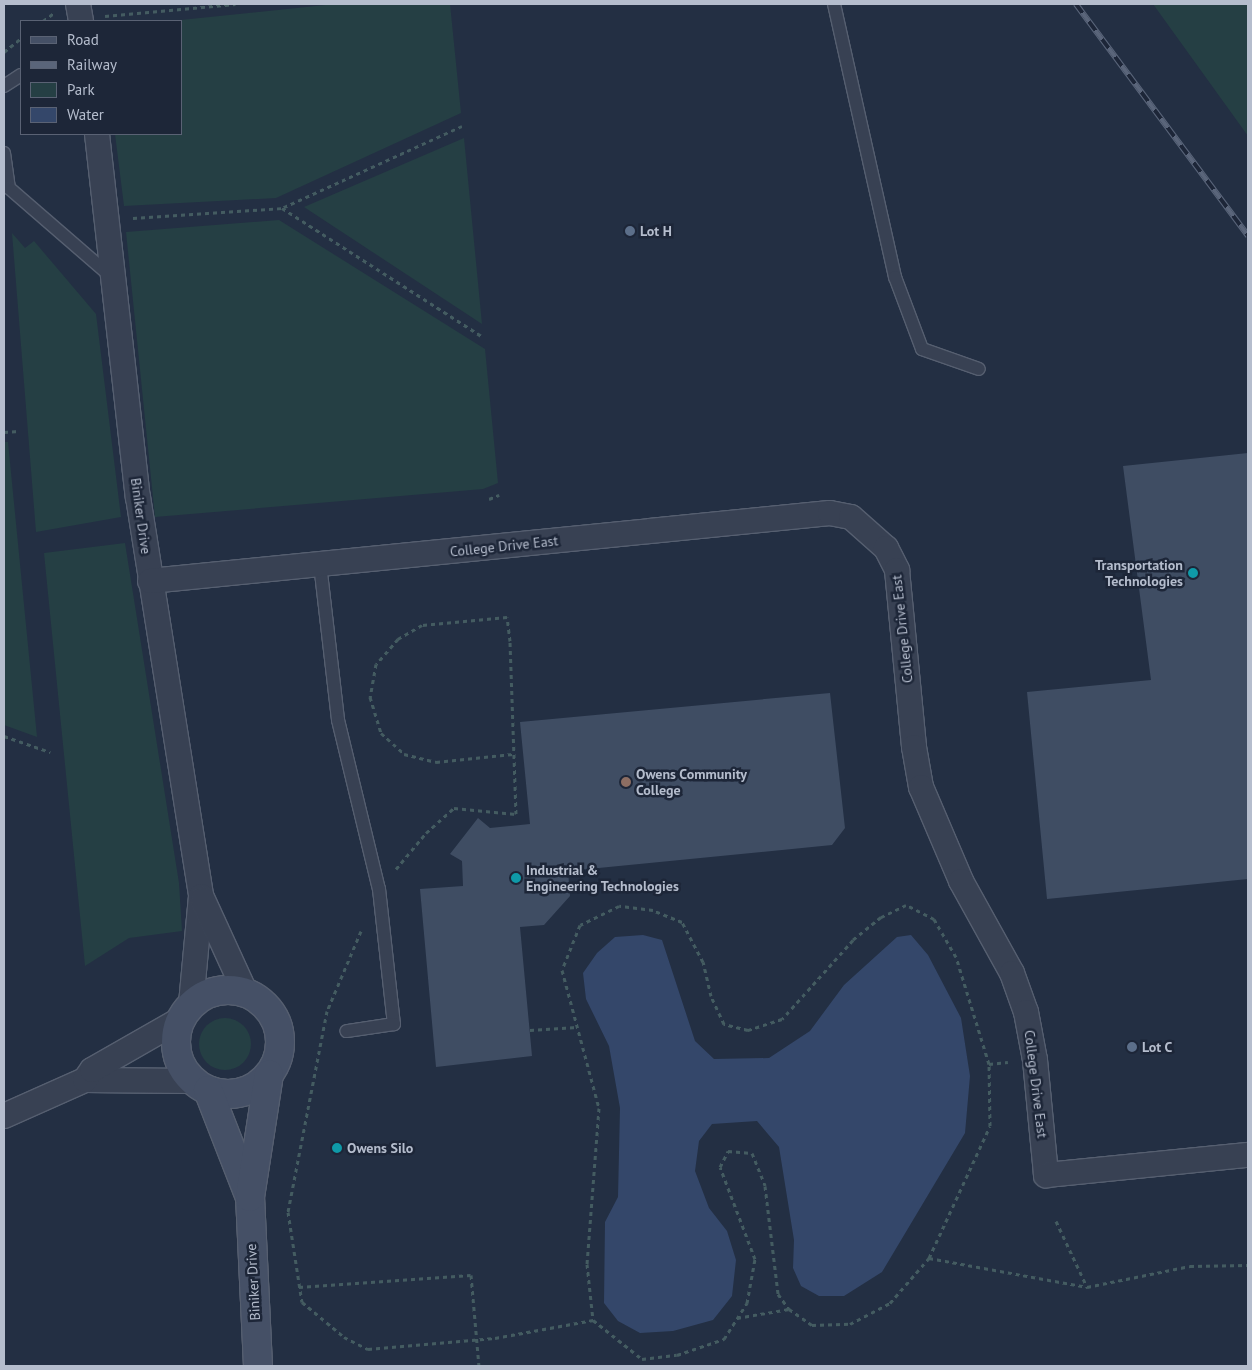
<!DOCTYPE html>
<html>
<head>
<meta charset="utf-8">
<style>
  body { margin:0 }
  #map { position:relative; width:1252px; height:1370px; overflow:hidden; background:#232f43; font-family:"PT Sans",sans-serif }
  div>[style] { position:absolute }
  .green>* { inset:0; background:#253f44 }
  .round { border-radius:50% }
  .water>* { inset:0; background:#34476a }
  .building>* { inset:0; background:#3f4d63 }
  .path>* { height:3px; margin-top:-1.5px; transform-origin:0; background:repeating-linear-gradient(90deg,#445c61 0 4px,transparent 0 8px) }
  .roads { filter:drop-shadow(1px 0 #565f70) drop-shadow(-1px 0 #565f70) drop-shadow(0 1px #565f70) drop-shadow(0 -1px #565f70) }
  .lane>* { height:12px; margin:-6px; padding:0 6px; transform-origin:6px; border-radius:6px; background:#384153 }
  .street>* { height:24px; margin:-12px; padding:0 12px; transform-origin:12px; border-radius:12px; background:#384153 }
  .secondary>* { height:28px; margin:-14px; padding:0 14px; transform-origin:14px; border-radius:14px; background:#455066 }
  .secondary>.ring { margin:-14px; padding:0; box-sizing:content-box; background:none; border:28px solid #455066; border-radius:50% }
  .rail>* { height:5.5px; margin-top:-2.75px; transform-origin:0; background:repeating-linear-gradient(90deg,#1d2638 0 11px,#5a657a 0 22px); box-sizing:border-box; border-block:1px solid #5a657a }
  .path-bridge>* { height:3px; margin-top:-1.5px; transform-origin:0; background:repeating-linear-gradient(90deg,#445c61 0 4px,transparent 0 8px) }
  .dots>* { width:14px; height:14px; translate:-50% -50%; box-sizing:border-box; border:2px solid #1d2638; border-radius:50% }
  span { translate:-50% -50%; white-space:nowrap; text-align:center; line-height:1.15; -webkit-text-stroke:5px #1d2638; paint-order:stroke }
  .poi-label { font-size:14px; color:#b5bdcd; font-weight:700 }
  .left { translate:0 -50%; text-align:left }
  .right { translate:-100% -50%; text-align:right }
  .street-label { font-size:14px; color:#b5bdcd }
  .frame { position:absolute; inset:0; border:5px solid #b5bdcd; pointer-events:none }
  .legend { position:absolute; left:20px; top:20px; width:162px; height:115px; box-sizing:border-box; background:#1d2638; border:1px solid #5a6274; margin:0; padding:6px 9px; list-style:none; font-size:15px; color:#b5bdcd }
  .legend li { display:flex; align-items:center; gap:10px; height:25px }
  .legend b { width:25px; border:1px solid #5a6274 }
</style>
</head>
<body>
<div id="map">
  <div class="green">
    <i style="clip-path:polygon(335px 4px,450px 4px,461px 113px,276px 198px,124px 206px,115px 134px,181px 134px,181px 21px,171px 21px)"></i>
    <i style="clip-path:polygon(1153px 4px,1248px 4px,1248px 136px)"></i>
    <i style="clip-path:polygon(464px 138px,482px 324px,304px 207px)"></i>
    <i style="clip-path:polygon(279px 220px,485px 349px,498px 483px,483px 489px,155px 517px,126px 232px)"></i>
    <i style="clip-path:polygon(12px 233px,25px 248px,34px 241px,96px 314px,121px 517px,36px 532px)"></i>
    <i style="clip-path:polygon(4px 442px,8px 442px,37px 737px,4px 725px)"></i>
    <i style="clip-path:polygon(125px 543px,179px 883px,182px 931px,129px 938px,85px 966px,44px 553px)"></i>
    <i class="round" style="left:199px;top:1018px;width:52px;height:52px"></i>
  </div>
  <div class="water">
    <i style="clip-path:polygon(643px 935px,662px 940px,695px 1041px,714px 1059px,769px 1058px,810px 1031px,844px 985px,897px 937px,911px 935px,928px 955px,961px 1018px,970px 1076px,965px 1133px,882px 1272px,844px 1296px,819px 1296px,801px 1286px,793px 1268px,794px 1240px,779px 1147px,757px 1121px,712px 1124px,699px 1141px,695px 1171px,709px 1208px,727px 1231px,736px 1260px,732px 1296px,713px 1320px,673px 1331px,640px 1333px,618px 1321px,604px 1303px,605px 1222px,618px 1197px,620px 1108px,609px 1046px,586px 999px,583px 973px,597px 953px,615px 937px)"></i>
  </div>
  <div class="building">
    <i style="clip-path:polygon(1248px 453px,1248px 879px,1047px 899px,1027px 692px,1151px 680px,1123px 466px)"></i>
    <i style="clip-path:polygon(830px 693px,845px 828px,832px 845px,568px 871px,570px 896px,544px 925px,520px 927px,532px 1056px,436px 1067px,420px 889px,463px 886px,462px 861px,450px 854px,478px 818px,490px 828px,530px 824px,520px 722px)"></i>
    <i class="round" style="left:331px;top:1142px;width:12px;height:12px"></i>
  </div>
  <div class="path">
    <i style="left:105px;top:16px;width:131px;rotate:-5.3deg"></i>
    <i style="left:43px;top:21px;width:14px;rotate:-36deg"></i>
    <i style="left:4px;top:52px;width:22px;rotate:-39deg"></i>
    <i style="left:462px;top:126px;width:198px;rotate:155.5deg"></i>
    <i style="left:282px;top:208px;width:239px;rotate:32.7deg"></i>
    <i style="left:133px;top:218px;width:149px;rotate:-3.8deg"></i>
    <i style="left:4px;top:432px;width:15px;rotate:-4deg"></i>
    <i style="left:489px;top:499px;width:11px;rotate:-22deg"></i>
    <i style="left:4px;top:736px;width:49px;rotate:19.2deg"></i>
    <i style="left:396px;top:869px;width:47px;rotate:-50.2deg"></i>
    <i style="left:426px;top:833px;width:38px;rotate:-42deg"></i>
    <i style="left:454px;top:808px;width:62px;rotate:5.5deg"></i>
    <i style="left:516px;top:814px;width:173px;rotate:-92deg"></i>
    <i style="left:510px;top:641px;width:24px;rotate:-97deg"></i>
    <i style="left:507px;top:617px;width:85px;rotate:174.6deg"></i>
    <i style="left:422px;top:625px;width:28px;rotate:150deg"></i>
    <i style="left:398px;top:639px;width:33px;rotate:131deg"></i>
    <i style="left:376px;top:664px;width:34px;rotate:100deg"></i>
    <i style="left:370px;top:697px;width:38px;rotate:73deg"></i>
    <i style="left:381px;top:733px;width:31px;rotate:42deg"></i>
    <i style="left:404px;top:754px;width:33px;rotate:14deg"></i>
    <i style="left:436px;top:762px;width:78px;rotate:-5.9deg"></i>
    <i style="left:361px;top:931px;width:87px;rotate:113deg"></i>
    <i style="left:327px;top:1011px;width:205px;rotate:101deg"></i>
    <i style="left:288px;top:1212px;width:91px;rotate:81.2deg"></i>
    <i style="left:302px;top:1302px;width:55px;rotate:39.8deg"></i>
    <i style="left:344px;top:1337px;width:27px;rotate:27deg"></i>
    <i style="left:368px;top:1349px;width:127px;rotate:-5deg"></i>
    <i style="left:495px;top:1338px;width:100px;rotate:-10.4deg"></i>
    <i style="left:530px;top:1030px;width:47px;rotate:-3.7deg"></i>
    <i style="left:989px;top:1064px;width:19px;rotate:-6deg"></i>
    <i style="left:1056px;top:1221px;width:73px;rotate:64.8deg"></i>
    <i style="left:929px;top:1258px;width:161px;rotate:10.4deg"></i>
    <i style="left:1087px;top:1287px;width:105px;rotate:-11.5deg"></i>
    <i style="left:1190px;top:1266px;width:58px;rotate:-1deg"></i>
    <i style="left:299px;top:1287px;width:172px;rotate:-4deg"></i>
    <i style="left:737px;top:1318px;width:53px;rotate:-9.8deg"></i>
    <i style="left:789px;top:1309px;width:28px;rotate:35deg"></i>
    <i style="left:812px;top:1325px;width:38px;rotate:-2deg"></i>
    <i style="left:850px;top:1324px;width:45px;rotate:-27.7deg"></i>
    <i style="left:890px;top:1303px;width:60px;rotate:-49.1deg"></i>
    <i style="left:929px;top:1258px;width:145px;rotate:-65.2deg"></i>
    <i style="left:990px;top:1126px;width:62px;rotate:-90.9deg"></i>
    <i style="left:989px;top:1064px;width:112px;rotate:-107.1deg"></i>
    <i style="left:956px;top:957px;width:44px;rotate:-120.1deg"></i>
    <i style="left:934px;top:919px;width:31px;rotate:-153deg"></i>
    <i style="left:906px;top:905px;width:28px;rotate:154deg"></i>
    <i style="left:881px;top:917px;width:36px;rotate:141deg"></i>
    <i style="left:853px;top:940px;width:106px;rotate:131.9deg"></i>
    <i style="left:782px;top:1019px;width:36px;rotate:162deg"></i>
    <i style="left:748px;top:1030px;width:25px;rotate:-166deg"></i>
    <i style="left:724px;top:1024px;width:31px;rotate:-115deg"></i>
    <i style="left:711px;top:996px;width:35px;rotate:-103deg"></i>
    <i style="left:703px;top:962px;width:45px;rotate:-117.7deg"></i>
    <i style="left:682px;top:922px;width:31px;rotate:-158deg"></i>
    <i style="left:653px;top:910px;width:34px;rotate:-173deg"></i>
    <i style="left:619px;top:906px;width:43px;rotate:154deg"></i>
    <i style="left:580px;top:925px;width:48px;rotate:111.8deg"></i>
    <i style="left:562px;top:970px;width:143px;rotate:75deg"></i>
    <i style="left:599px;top:1108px;width:156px;rotate:94.4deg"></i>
    <i style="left:587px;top:1264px;width:56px;rotate:83.9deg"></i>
    <i style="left:593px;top:1320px;width:63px;rotate:38.5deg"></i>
    <i style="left:642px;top:1359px;width:35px;rotate:-7deg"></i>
    <i style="left:677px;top:1355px;width:50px;rotate:-18.8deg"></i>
    <i style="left:724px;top:1339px;width:43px;rotate:-57.4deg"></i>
    <i style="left:747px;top:1303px;width:45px;rotate:-79.7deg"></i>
    <i style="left:755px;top:1259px;width:98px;rotate:-110.8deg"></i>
    <i style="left:720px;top:1167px;width:18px;rotate:-63deg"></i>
    <i style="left:728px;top:1151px;width:24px;rotate:5deg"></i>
    <i style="left:752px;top:1153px;width:35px;rotate:68deg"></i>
    <i style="left:765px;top:1186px;width:109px;rotate:83.1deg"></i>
    <i style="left:778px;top:1294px;width:19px;rotate:54deg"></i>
  </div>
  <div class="roads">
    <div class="lane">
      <i style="left:834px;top:4px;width:280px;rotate:77.4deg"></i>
      <i style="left:895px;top:277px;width:77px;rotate:69.4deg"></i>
      <i style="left:922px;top:349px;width:60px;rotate:19.3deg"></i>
      <i style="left:4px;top:86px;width:20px;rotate:-33deg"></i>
      <i style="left:4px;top:153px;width:35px;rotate:82deg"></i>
      <i style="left:9px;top:188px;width:138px;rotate:40.9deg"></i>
      <i style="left:320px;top:564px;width:157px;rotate:83.4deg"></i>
      <i style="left:338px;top:720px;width:174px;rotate:76.4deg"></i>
      <i style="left:379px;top:889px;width:136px;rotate:83.7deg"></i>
      <i style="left:394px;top:1024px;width:48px;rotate:171.5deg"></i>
    </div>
    <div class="street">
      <i style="left:78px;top:4px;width:17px;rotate:80deg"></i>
      <i style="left:97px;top:134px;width:365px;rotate:83.6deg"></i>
      <i style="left:138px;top:497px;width:404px;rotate:81deg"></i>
      <i style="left:201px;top:896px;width:108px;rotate:95.3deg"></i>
      <i style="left:150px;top:581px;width:683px;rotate:-5.71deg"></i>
      <i style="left:830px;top:513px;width:21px;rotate:11deg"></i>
      <i style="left:851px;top:517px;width:47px;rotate:41.5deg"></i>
      <i style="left:886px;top:548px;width:25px;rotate:63deg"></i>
      <i style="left:897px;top:570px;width:178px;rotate:84.5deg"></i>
      <i style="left:914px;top:747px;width:41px;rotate:80.1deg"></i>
      <i style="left:921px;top:787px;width:102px;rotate:66.9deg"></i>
      <i style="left:961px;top:881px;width:105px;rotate:61deg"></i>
      <i style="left:1012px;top:973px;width:41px;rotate:70.3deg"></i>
      <i style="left:1026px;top:1012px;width:49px;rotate:79.4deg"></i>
      <i style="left:1035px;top:1060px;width:116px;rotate:84.5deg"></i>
      <i style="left:1046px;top:1175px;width:203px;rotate:-5.7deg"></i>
      <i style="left:203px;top:900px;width:103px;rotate:65.4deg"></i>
      <i style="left:85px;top:1080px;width:109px;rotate:0.5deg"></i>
      <i style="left:4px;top:1116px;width:89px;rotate:-24deg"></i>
      <i style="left:85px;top:1080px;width:12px;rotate:-55deg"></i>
      <i style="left:92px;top:1070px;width:103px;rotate:-29.8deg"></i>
    </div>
    <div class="secondary">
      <i class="ring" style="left:176px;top:990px;width:76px;height:76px"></i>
      <i style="left:208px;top:1090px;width:113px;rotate:68.7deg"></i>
      <i style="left:258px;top:1366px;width:169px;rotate:-92.7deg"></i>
      <i style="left:250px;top:1197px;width:124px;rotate:-81.2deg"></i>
    </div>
  </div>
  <div class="rail">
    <i style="left:1076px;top:4px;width:289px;rotate:53.4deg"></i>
  </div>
  <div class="path-bridge">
    <i style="left:471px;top:1275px;width:91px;rotate:85deg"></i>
  </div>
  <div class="dots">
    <i style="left:630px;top:231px;background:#5c6f8a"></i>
    <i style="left:1193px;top:573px;background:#0f9aa8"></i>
    <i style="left:626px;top:782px;background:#8d6e63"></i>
    <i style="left:516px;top:878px;background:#0f9aa8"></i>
    <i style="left:1132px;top:1047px;background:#5c6f8a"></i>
    <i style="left:337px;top:1148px;background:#0f9aa8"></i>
  </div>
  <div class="poi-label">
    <span class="left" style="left:640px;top:231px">Lot H</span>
    <span class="right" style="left:1183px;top:573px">Transportation<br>Technologies</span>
    <span class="left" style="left:636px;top:782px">Owens Community<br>College</span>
    <span class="left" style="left:526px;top:878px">Industrial &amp;<br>Engineering Technologies</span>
    <span class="left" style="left:1142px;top:1047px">Lot C</span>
    <span class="left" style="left:347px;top:1148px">Owens Silo</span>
  </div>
  <div class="street-label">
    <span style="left:141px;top:516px;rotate:82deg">Biniker Drive</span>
    <span style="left:504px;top:546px;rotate:-6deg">College Drive East</span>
    <span style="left:902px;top:629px;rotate:-96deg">College Drive East</span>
    <span style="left:1036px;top:1084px;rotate:83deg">College Drive East</span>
    <span style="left:253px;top:1282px;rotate:-93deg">Biniker Drive</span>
  </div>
  <div class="frame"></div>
  <ul class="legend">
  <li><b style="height:6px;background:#455066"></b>Road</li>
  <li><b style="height:6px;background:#5a657a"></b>Railway</li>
  <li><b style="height:14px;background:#253f44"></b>Park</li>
  <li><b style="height:14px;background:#34476a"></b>Water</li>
  </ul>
</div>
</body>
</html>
